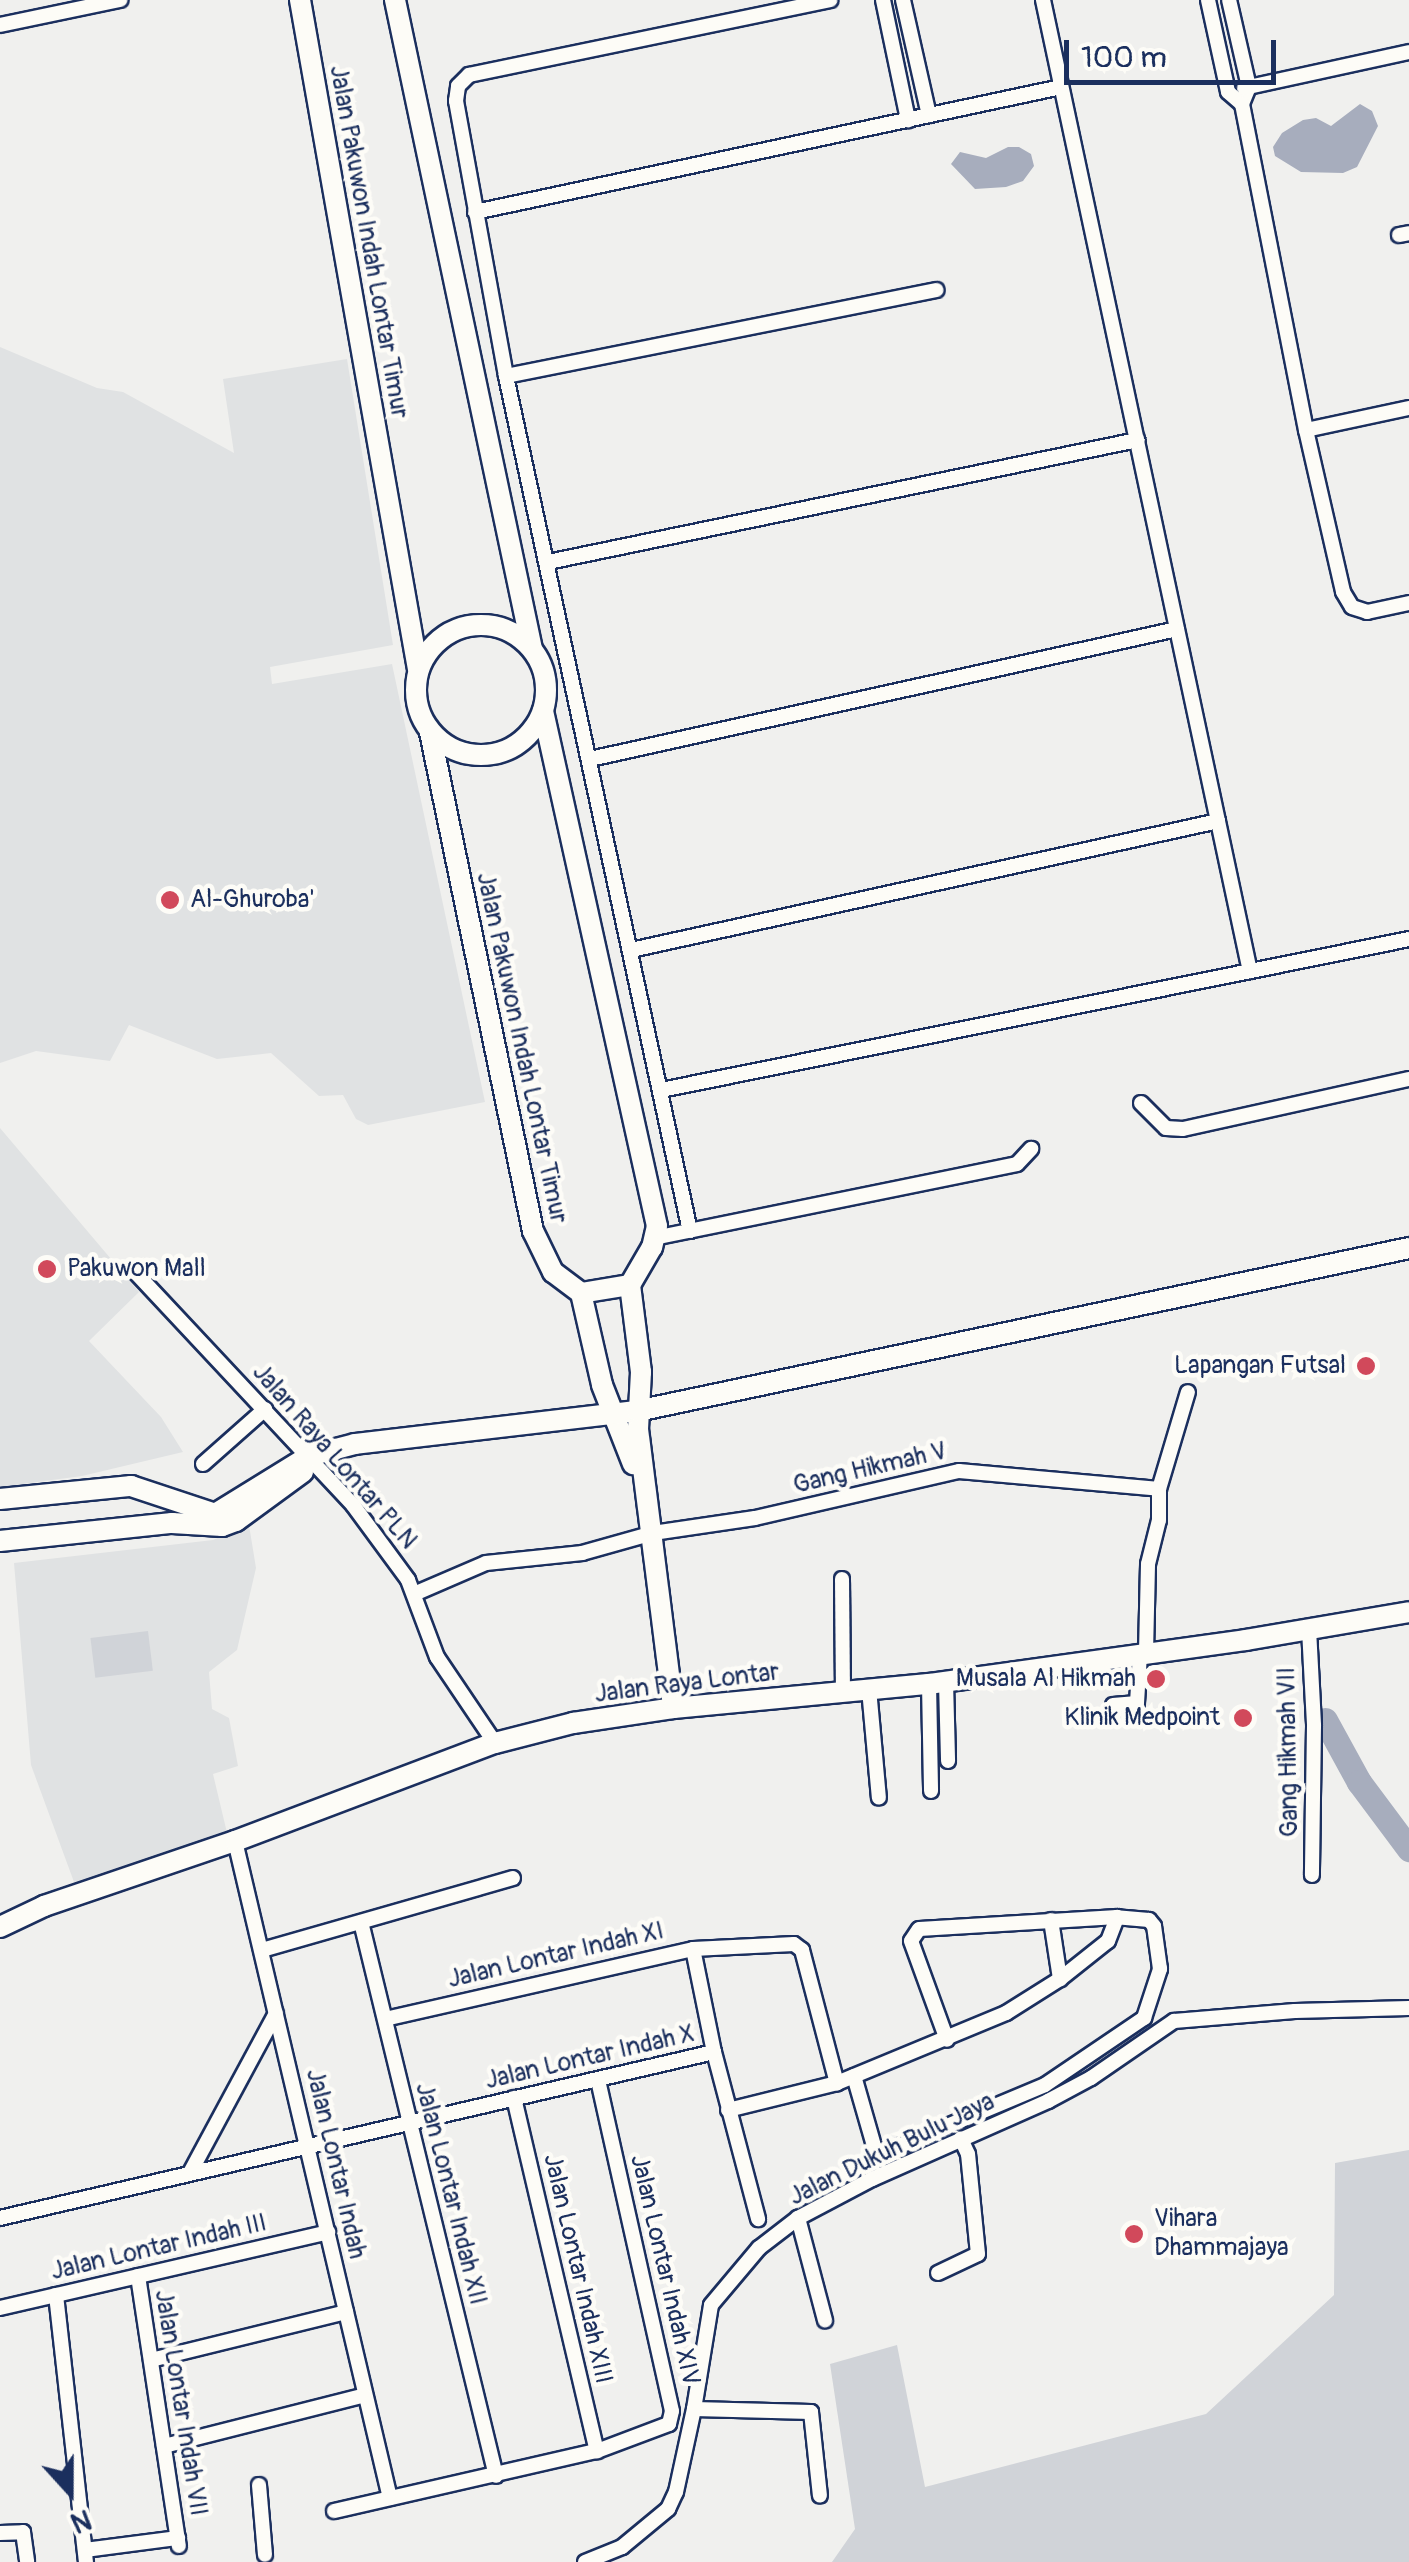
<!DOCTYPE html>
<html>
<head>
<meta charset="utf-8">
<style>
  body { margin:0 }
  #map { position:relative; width:1409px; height:2562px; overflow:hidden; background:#f0f0ee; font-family:Pangolin,sans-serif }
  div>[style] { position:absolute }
  .built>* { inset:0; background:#e0e2e3 }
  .green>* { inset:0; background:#d0d3d8; transform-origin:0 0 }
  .water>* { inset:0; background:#a7adbd }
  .river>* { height:25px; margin:-12.5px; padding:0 12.5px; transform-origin:12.5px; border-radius:12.5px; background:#a7adbd }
  .roads { filter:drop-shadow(2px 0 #1b2f5e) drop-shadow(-2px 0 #1b2f5e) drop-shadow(0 2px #1b2f5e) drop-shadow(0 -2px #1b2f5e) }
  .street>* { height:14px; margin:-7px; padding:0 7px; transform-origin:7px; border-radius:7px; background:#fdfcf7 }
  .secondary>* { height:20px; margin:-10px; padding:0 10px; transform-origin:10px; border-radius:10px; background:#fdfcf7 }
  .secondary>.ring { margin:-10px; padding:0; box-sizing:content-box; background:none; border:20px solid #fdfcf7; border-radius:50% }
  .dots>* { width:28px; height:28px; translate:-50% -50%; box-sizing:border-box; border:5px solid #fdfcf7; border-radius:50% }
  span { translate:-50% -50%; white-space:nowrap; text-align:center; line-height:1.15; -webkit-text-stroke:9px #fdfcf7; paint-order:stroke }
  .street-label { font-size:25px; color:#1b2f5e }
  .poi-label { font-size:25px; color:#1b2f5e }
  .left { translate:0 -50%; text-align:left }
  .right { translate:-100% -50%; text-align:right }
  .north { position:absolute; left:20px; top:2442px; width:100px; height:100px; -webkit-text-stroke:8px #fdfcf7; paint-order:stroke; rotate:159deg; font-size:28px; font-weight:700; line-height:40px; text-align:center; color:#1b2f5e }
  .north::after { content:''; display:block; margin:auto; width:35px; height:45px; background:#1b2f5e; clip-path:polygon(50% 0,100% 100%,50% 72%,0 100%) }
  .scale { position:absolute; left:1064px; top:40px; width:212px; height:45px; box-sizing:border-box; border:5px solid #1b2f5e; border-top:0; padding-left:12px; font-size:30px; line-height:35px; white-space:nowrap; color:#1b2f5e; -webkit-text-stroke:8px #fdfcf7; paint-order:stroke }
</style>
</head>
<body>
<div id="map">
  <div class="built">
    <i style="clip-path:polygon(0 347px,97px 388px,123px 392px,234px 453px,223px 379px,347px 359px,393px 645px,270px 667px,272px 684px,392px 664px,485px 1102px,368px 1125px,356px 1119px,343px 1095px,319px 1096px,271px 1053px,217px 1059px,129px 1025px,110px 1061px,36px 1051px,0 1063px)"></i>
    <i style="clip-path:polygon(0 1128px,139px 1292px,89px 1341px,161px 1417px,183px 1452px,82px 1476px,0 1487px)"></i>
    <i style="clip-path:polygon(249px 1525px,256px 1568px,237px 1650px,209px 1672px,212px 1709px,229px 1718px,238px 1766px,213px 1774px,228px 1837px,74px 1882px,31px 1765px,14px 1563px,213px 1540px)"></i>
  </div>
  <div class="green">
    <i style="left:148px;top:1631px;width:40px;height:58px;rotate:83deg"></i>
    <i style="clip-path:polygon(1409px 2150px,1409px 2562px,832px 2562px,855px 2529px,830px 2364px,897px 2345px,925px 2487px,1206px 2414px,1334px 2295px,1335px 2163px)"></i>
  </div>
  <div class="water">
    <i style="clip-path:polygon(1360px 104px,1372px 111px,1378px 126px,1357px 167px,1343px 173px,1301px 172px,1275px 156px,1273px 147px,1282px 133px,1303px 120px,1316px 118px,1331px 126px)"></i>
    <i style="clip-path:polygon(1008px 147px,1019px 147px,1031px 154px,1034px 166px,1023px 181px,1006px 187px,975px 189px,951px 164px,960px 152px,986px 158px)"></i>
  </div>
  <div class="river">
    <i style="left:1325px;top:1720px;width:71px;rotate:61.3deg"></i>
    <i style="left:1359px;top:1782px;width:84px;rotate:53.3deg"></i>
  </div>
  <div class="roads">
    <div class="street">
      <i style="left:883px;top:0;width:123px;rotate:78.2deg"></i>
      <i style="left:903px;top:0;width:118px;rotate:77.3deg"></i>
      <i style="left:1043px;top:0;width:993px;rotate:77.97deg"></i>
      <i style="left:1208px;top:0;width:94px;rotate:77.7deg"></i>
      <i style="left:1228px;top:92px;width:18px;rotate:41deg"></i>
      <i style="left:1242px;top:104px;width:18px;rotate:-68deg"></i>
      <i style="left:1249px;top:87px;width:89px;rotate:-102.9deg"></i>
      <i style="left:0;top:25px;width:123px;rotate:-11.8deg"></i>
      <i style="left:1244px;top:88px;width:169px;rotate:-12.3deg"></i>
      <i style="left:1242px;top:104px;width:332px;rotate:78.9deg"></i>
      <i style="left:1306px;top:430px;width:166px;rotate:77.1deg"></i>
      <i style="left:1343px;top:592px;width:17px;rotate:59deg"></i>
      <i style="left:1352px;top:607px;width:16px;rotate:18deg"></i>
      <i style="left:1367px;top:612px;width:43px;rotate:-12.1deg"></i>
      <i style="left:475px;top:212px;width:599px;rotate:-12.04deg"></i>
      <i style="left:1399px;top:235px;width:10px;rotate:-11deg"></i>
      <i style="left:506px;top:376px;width:439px;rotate:-11.3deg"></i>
      <i style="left:1306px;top:430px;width:105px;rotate:-12.1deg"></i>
      <i style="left:548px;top:562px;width:602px;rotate:-11.7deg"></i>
      <i style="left:590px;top:759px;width:601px;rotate:-12.49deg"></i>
      <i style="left:631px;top:950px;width:601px;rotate:-12.39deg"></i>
      <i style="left:661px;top:1090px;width:763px;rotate:-11.41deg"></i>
      <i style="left:1141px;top:1103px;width:35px;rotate:45deg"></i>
      <i style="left:1166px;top:1128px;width:17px;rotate:3deg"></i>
      <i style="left:1183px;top:1129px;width:231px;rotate:-12.5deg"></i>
      <i style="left:657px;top:1226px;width:11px;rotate:80deg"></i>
      <i style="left:659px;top:1237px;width:365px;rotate:-11.5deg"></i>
      <i style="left:1017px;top:1164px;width:21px;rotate:-47deg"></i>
      <i style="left:690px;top:1231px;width:875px;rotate:-102.15deg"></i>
      <i style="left:506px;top:376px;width:280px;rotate:-100.3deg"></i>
      <i style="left:456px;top:101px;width:15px;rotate:-82deg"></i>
      <i style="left:458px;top:86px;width:16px;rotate:-45deg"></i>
      <i style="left:469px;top:75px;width:369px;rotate:-11.7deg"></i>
      <i style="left:136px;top:1273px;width:318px;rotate:46.9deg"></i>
      <i style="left:353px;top:1505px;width:93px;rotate:53.7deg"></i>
      <i style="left:408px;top:1580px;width:82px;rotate:69.4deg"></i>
      <i style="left:437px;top:1657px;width:104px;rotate:56deg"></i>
      <i style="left:203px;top:1464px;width:83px;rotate:-41.6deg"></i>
      <i style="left:842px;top:1579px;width:114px;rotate:89.5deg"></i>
      <i style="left:414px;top:1594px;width:78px;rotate:-23.3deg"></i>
      <i style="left:486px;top:1563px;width:97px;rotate:-5.9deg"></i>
      <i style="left:582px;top:1553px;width:74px;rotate:-15.7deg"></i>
      <i style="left:653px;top:1533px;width:103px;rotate:-8.4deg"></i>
      <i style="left:755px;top:1518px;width:209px;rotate:-13deg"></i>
      <i style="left:959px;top:1471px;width:201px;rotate:5.1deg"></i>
      <i style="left:1309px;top:1629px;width:97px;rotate:87deg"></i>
      <i style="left:1314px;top:1726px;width:149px;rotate:90.8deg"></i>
      <i style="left:1146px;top:1653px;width:89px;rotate:-88.7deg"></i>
      <i style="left:1148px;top:1564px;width:45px;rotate:-76deg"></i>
      <i style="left:1159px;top:1520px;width:31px;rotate:-90deg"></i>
      <i style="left:1159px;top:1489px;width:101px;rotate:-73.4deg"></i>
      <i style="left:946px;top:1682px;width:79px;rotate:88.5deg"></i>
      <i style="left:929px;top:1684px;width:107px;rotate:88.9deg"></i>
      <i style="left:869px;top:1689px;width:109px;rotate:84.8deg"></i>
      <i style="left:1113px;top:1705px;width:24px;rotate:-5deg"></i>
      <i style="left:1137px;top:1703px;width:49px;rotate:-86.5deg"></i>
      <i style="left:235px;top:1841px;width:675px;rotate:76.73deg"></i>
      <i style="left:1051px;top:1920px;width:60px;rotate:81.3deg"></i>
      <i style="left:361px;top:1922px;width:570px;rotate:76.3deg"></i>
      <i style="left:693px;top:1949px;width:105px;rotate:78.5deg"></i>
      <i style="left:714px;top:2052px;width:173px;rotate:75.2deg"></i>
      <i style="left:262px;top:1950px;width:261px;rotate:-16deg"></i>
      <i style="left:385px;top:2019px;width:316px;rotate:-12.8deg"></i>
      <i style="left:693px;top:1949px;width:101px;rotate:-2.8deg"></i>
      <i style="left:794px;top:1944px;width:10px;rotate:37deg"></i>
      <i style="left:802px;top:1950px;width:138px;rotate:75.3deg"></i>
      <i style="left:854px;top:2076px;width:76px;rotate:74deg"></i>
      <i style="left:875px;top:2149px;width:10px;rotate:17deg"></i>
      <i style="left:885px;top:2152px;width:173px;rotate:-22.7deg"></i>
      <i style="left:1045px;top:2085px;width:120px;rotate:-34.1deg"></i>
      <i style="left:1144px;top:2018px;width:52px;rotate:-71.9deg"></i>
      <i style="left:1160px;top:1969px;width:43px;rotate:-97.9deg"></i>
      <i style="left:1154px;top:1926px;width:8px;rotate:-130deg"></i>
      <i style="left:1149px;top:1920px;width:32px;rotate:-175deg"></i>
      <i style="left:1117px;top:1917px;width:198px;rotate:176.5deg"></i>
      <i style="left:919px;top:1929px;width:14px;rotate:124deg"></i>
      <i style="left:911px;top:1941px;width:105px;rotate:70deg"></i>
      <i style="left:514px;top:2098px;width:363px;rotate:76.8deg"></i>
      <i style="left:728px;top:2110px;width:112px;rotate:-13.9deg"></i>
      <i style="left:837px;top:2083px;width:183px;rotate:-22.5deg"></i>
      <i style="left:1006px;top:2013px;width:64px;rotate:-32.2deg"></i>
      <i style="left:1060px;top:1979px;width:61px;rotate:-38.4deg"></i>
      <i style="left:1108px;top:1941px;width:26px;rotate:-69deg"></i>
      <i style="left:191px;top:2171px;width:179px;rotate:-61.7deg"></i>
      <i style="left:0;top:2218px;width:733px;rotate:-13.09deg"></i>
      <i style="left:798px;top:2218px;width:106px;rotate:75.2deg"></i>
      <i style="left:938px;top:2273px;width:44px;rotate:-25.4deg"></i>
      <i style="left:978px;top:2254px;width:100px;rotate:-95.7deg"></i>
      <i style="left:968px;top:2154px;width:17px;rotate:-115deg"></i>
      <i style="left:138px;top:2276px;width:273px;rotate:81.4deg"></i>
      <i style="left:56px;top:2295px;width:269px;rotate:83.6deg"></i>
      <i style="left:0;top:2308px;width:337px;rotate:-13deg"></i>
      <i style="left:151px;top:2360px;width:201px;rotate:-13.8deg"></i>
      <i style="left:694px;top:2409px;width:117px;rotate:1.5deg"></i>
      <i style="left:811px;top:2412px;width:84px;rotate:83.9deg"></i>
      <i style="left:164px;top:2446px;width:207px;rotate:-14.2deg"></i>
      <i style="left:259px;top:2485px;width:70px;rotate:85.1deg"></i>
      <i style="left:334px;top:2511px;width:270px;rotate:-12.9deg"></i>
      <i style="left:597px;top:2451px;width:77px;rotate:-20.6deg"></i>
      <i style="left:669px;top:2424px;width:13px;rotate:-77deg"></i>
      <i style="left:672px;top:2411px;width:340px;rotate:-102.6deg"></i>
      <i style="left:0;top:2533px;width:23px;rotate:-2deg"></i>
      <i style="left:23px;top:2532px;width:30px;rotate:82deg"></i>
      <i style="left:85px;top:2550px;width:94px;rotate:-7.4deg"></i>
      <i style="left:585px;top:2562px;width:40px;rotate:-22deg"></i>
      <i style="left:622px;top:2547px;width:60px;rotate:-39.6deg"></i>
      <i style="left:668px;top:2509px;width:19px;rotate:-65deg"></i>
      <i style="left:676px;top:2492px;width:85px;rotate:-77.8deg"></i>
      <i style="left:694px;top:2409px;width:105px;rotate:-80.7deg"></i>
      <i style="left:711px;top:2305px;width:75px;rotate:-49.9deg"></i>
      <i style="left:759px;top:2248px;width:49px;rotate:-37.6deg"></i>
      <i style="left:798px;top:2218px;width:84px;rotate:-27.8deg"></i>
      <i style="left:872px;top:2179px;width:193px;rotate:-23.9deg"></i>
      <i style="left:1048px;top:2101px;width:49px;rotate:-28.1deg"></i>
      <i style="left:1091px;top:2078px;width:101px;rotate:-34.5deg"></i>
      <i style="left:1174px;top:2021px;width:121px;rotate:-4.7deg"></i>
      <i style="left:1295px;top:2011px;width:114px;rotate:-1.5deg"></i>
    </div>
    <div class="secondary">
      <i style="left:300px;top:0;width:679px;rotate:80deg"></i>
      <i style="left:395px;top:0;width:663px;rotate:78.08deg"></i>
      <i class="ring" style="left:416px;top:625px;width:110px;height:110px"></i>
      <i style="left:543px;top:711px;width:527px;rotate:77.52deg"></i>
      <i style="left:657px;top:1226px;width:22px;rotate:103deg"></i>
      <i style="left:652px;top:1247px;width:44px;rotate:120.1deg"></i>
      <i style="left:630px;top:1285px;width:88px;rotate:82.8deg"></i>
      <i style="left:641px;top:1372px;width:57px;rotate:93deg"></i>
      <i style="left:638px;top:1429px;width:281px;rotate:82.8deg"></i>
      <i style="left:430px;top:732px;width:510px;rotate:78.34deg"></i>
      <i style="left:533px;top:1231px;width:46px;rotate:64deg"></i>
      <i style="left:553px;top:1272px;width:35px;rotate:37deg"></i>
      <i style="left:581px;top:1293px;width:94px;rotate:77.1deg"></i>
      <i style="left:602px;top:1385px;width:85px;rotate:68.6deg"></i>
      <i style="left:581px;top:1293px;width:50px;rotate:-9.3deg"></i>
      <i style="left:0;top:1499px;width:132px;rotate:-5.7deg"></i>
      <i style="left:131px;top:1486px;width:89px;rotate:18.4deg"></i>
      <i style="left:215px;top:1514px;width:110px;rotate:-31.7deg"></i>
      <i style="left:309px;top:1456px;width:48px;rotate:-14.6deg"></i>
      <i style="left:355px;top:1444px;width:284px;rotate:-6.7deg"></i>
      <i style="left:637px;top:1411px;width:789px;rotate:-11.92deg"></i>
      <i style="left:0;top:1541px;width:173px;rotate:-6deg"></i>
      <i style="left:172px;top:1523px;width:50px;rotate:3.4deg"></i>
      <i style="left:222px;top:1526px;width:15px;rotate:-20deg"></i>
      <i style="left:236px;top:1521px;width:83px;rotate:-36.2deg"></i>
      <i style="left:0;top:1927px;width:49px;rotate:-25.5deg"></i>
      <i style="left:44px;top:1906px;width:202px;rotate:-18.8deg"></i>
      <i style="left:235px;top:1841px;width:278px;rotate:-20.7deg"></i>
      <i style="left:495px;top:1743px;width:81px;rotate:-14.4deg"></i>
      <i style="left:573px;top:1723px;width:101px;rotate:-8.5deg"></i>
      <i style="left:673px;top:1708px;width:257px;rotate:-5.4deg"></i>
      <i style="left:929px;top:1684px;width:320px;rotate:-7.9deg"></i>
      <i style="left:1246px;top:1640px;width:165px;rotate:-9.7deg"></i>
    </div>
  </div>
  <div class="dots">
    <i style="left:170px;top:900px;background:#d1495b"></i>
    <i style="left:47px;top:1269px;background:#d1495b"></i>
    <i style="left:1366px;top:1366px;background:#d1495b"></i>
    <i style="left:1156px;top:1679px;background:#d1495b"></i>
    <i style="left:1243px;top:1718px;background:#d1495b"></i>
    <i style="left:1134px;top:2234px;background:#d1495b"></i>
  </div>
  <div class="street-label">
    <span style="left:368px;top:242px;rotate:80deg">Jalan Pakuwon Indah Lontar Timur</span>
    <span style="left:521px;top:1048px;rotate:78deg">Jalan Pakuwon Indah Lontar Timur</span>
    <span style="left:334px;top:1457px;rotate:49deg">Jalan Raya Lontar PLN</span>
    <span style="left:870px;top:1469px;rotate:-13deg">Gang Hikmah V</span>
    <span style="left:687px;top:1684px;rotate:-7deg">Jalan Raya Lontar</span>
    <span style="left:1289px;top:1752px;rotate:-91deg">Gang Hikmah VII</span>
    <span style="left:556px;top:1956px;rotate:-13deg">Jalan Lontar Indah XI</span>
    <span style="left:590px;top:2058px;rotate:-13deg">Jalan Lontar Indah X</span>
    <span style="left:892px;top:2150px;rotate:-26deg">Jalan Dukuh Bulu Jaya</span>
    <span style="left:335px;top:2164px;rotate:77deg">Jalan Lontar Indah</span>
    <span style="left:450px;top:2194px;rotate:76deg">Jalan Lontar Indah XII</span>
    <span style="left:159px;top:2248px;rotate:-13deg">Jalan Lontar Indah III</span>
    <span style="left:577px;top:2269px;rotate:77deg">Jalan Lontar Indah XIII</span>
    <span style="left:664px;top:2270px;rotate:77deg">Jalan Lontar Indah XIV</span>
    <span style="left:180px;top:2403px;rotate:81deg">Jalan Lontar Indah VII</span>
  </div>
  <div class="poi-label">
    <span class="left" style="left:190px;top:900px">Al-Ghuroba'</span>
    <span class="left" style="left:67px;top:1269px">Pakuwon Mall</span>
    <span class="right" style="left:1346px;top:1366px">Lapangan Futsal</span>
    <span class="right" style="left:1136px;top:1679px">Musala Al Hikmah</span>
    <span class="right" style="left:1220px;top:1718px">Klinik Medpoint</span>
    <span class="left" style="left:1154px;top:2234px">Vihara<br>Dhammajaya</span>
  </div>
  <div class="north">N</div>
  <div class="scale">100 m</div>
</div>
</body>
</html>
